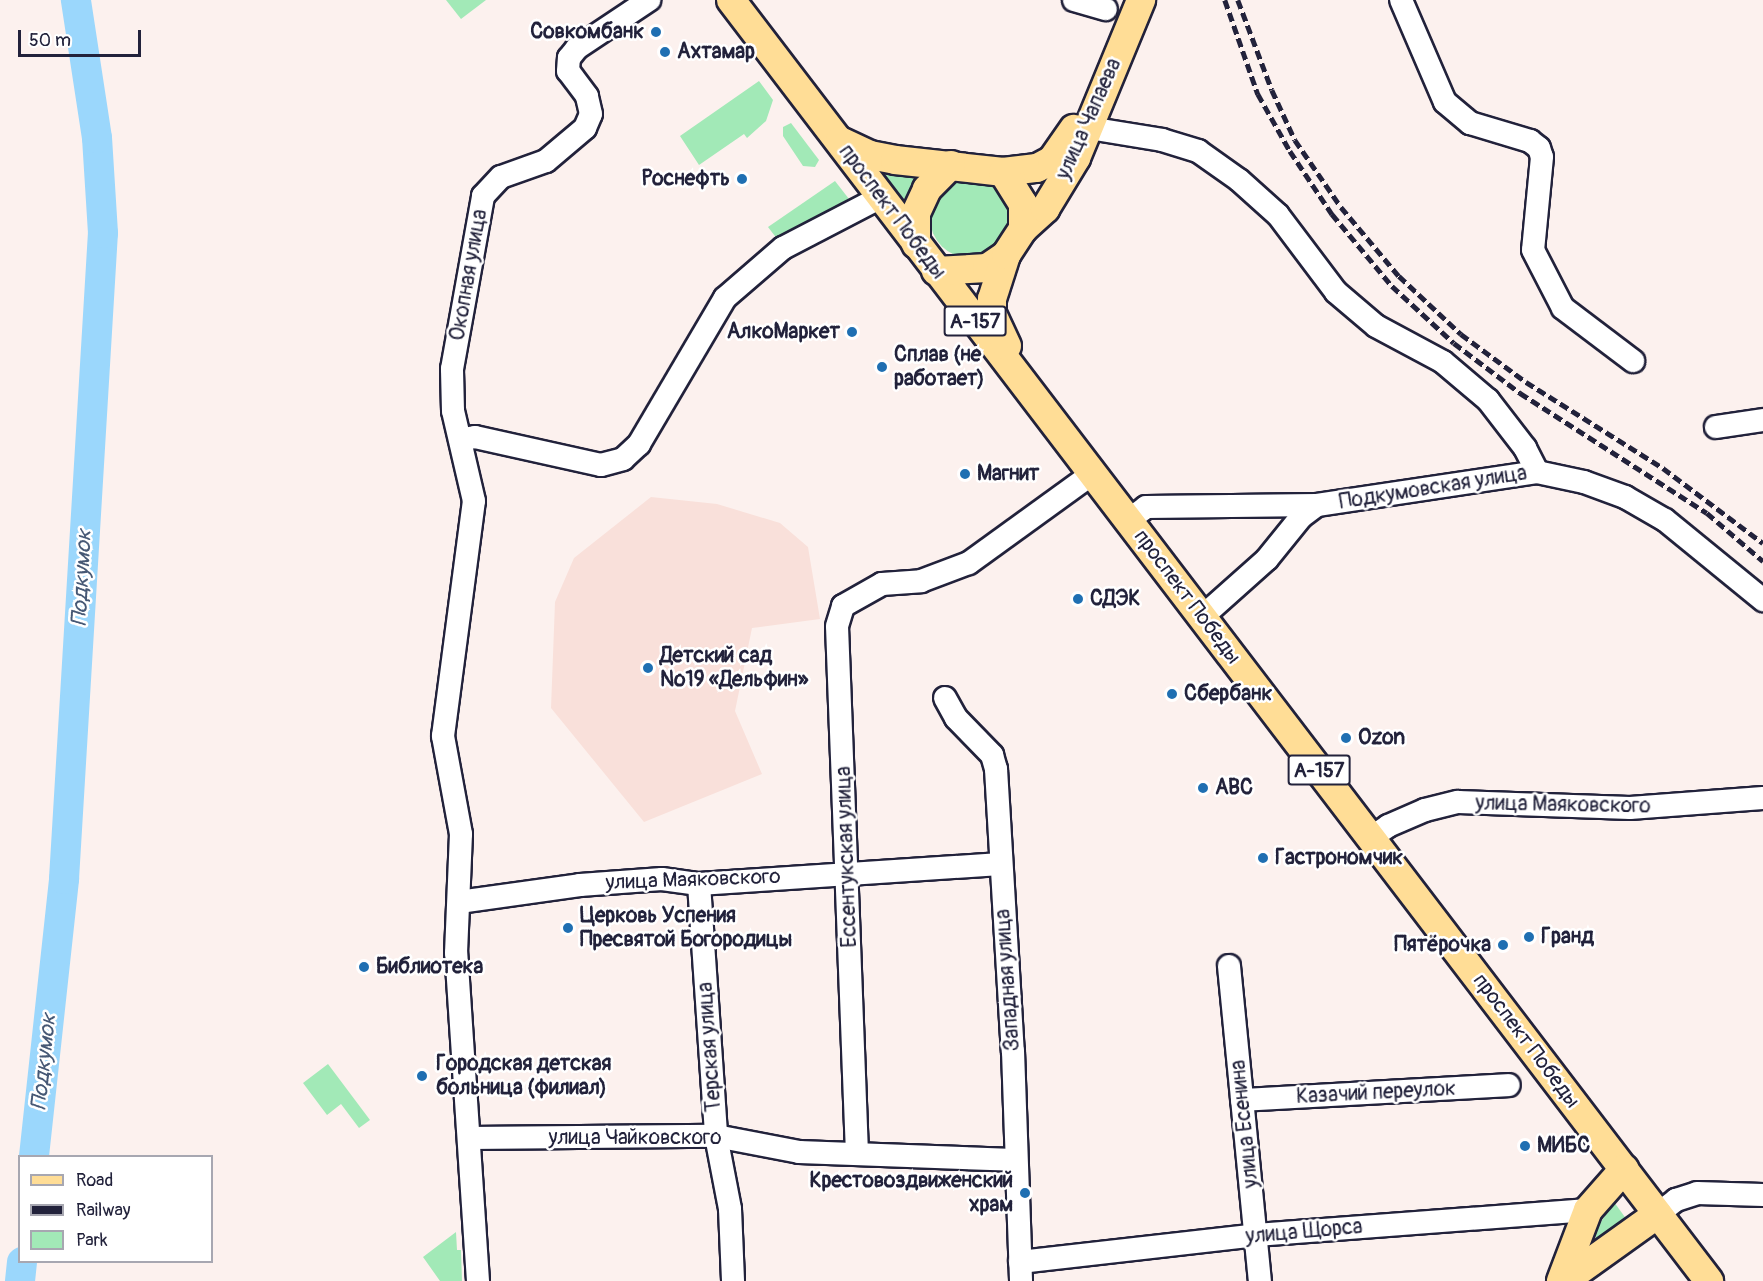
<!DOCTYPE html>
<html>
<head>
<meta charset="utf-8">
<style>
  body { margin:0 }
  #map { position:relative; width:1763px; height:1281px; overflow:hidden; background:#fcf1ee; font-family:Pangolin,sans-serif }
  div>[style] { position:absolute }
  .built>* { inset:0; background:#f9e0da }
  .green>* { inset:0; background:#a2e9b7 }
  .round { border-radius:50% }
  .river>* { height:30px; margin:-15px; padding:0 15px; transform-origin:15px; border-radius:15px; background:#9bd7fc }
  .roads { filter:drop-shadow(2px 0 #22223b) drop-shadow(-2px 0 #22223b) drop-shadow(0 2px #22223b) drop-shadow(0 -2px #22223b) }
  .minor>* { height:22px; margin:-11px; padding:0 11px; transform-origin:11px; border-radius:11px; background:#fff }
  .major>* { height:28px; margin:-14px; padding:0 14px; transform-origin:14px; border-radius:14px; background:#ffdd96 }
  .rail>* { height:4.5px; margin-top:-2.25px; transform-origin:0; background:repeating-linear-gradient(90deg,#22223b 0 9px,transparent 0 13.5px) }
  .dots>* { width:16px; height:16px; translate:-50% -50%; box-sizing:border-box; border:3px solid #fff; border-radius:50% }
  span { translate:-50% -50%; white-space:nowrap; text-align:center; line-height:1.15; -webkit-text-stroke:5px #fff; paint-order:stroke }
  .shield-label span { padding:2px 4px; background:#fff; border:2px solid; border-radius:4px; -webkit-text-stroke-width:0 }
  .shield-label { font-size:20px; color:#22223b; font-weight:700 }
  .poi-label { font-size:21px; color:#22223b; font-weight:700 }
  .right { translate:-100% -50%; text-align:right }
  .left { translate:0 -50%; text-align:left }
  .street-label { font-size:21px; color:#22223b }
  .water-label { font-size:22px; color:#465875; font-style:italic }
  .legend { position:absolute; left:18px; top:1155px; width:195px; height:108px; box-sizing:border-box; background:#fff; border:2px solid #a7a7b1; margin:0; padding:8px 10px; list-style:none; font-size:18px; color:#22223b }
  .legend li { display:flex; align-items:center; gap:12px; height:30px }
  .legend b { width:30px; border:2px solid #a7a7b1 }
  .scale { position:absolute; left:18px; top:30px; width:123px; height:27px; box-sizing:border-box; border:3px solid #22223b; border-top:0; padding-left:8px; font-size:18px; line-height:21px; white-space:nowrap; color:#22223b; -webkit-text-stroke:4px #fff; paint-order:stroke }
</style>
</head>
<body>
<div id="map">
  <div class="built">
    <i style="clip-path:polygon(651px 497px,717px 504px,780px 523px,808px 547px,820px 619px,752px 628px,735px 711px,762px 774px,644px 822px,551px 708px,555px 602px,574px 558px)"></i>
  </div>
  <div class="green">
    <i style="clip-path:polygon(446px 0,486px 0,461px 19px)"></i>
    <i style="clip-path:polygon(759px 81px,773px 100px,766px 121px,747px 138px,744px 134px,699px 165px,680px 136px)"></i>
    <i style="clip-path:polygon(791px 123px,819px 160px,815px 167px,803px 166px,783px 136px,783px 127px)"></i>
    <i style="clip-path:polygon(880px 169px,923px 170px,906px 202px)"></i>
    <i class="round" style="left:930px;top:178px;width:80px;height:80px"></i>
    <i style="clip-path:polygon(835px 181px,856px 208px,781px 244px,768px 227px)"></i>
    <i style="clip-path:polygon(328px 1064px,370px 1120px,359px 1128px,341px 1104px,327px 1115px,303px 1083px)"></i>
    <i style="clip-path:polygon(1614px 1202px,1627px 1220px,1596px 1238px,1593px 1234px)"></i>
    <i style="clip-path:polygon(456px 1232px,457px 1250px,461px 1250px,462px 1281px,440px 1281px,423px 1257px)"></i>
  </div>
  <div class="river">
    <i style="left:34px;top:1156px;width:279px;rotate:-83.8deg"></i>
    <i style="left:64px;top:879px;width:647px;rotate:-86.55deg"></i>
    <i style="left:103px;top:233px;width:95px;rotate:-93.6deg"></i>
    <i style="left:97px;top:138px;width:140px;rotate:-98.7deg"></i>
    <i style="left:20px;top:1281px;width:19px;rotate:-84deg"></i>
  </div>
  <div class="roads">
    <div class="minor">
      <i style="left:1074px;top:0;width:33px;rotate:16deg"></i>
      <i style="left:1401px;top:0;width:111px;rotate:66.7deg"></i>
      <i style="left:1445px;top:102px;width:33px;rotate:40deg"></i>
      <i style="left:1470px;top:123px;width:63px;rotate:16.7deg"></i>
      <i style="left:1530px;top:141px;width:11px;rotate:38deg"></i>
      <i style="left:1539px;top:148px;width:9px;rotate:72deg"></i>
      <i style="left:1542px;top:157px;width:93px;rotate:95.5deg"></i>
      <i style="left:1533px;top:250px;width:65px;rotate:62.7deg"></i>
      <i style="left:1563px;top:308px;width:88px;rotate:37.1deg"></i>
      <i style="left:1089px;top:128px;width:74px;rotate:9.3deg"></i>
      <i style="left:1162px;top:140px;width:38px;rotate:17deg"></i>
      <i style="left:1198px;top:151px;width:50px;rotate:35.3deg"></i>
      <i style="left:1239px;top:180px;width:52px;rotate:41.9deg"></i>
      <i style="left:1278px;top:215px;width:96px;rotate:53deg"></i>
      <i style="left:1336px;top:292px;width:52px;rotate:40.4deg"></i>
      <i style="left:1376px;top:326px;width:76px;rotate:28.2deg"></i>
      <i style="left:1443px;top:362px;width:59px;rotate:40.2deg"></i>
      <i style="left:1488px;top:400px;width:61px;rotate:52.4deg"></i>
      <i style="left:1525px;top:448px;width:27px;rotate:63deg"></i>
      <i style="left:1716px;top:427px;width:48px;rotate:-8.5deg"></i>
      <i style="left:463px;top:439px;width:12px;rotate:-9deg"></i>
      <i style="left:475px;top:437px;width:129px;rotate:12.5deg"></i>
      <i style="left:601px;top:465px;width:23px;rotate:-15deg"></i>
      <i style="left:623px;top:459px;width:22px;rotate:-43deg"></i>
      <i style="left:639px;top:444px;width:169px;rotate:-59.5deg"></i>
      <i style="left:725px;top:298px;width:77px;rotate:-40.8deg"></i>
      <i style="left:783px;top:248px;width:110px;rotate:-27.5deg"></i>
      <i style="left:1129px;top:520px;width:21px;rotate:-37deg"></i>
      <i style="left:1146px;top:507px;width:171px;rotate:-0.7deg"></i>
      <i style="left:1317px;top:505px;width:222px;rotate:-8.5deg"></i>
      <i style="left:1537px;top:472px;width:48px;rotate:12deg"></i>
      <i style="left:1584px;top:482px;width:44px;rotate:20.1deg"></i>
      <i style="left:1625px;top:497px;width:46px;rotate:29.9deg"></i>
      <i style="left:1665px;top:520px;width:127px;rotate:39.2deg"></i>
      <i style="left:1202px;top:617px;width:87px;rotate:-41.7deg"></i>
      <i style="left:1267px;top:559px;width:54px;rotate:-51deg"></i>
      <i style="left:1301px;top:517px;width:20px;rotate:-37deg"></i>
      <i style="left:945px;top:698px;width:23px;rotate:61deg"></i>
      <i style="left:956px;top:718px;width:52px;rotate:45.8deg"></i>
      <i style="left:992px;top:755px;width:15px;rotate:74deg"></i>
      <i style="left:996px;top:769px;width:283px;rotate:86.6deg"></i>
      <i style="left:1013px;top:1051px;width:230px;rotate:88deg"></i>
      <i style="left:1371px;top:838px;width:21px;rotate:-35deg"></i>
      <i style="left:1388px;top:826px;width:40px;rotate:-23.4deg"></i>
      <i style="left:1425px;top:810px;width:34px;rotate:-14deg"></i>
      <i style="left:1458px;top:802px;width:172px;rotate:2deg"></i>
      <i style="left:1630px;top:808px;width:133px;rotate:-4.3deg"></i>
      <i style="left:699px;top:884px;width:253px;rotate:86.1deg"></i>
      <i style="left:716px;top:1136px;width:74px;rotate:79.1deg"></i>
      <i style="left:730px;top:1209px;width:72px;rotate:87.6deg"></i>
      <i style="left:459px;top:902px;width:122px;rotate:-8deg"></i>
      <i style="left:580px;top:885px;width:82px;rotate:-4.2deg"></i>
      <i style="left:662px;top:879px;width:37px;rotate:8deg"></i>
      <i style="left:699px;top:884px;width:302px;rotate:-3.8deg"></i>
      <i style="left:1229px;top:966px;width:317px;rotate:84.4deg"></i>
      <i style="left:1242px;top:1100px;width:267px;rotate:-3.2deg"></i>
      <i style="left:469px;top:1138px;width:247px;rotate:-0.5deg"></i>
      <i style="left:716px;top:1136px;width:85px;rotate:10.9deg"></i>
      <i style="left:799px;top:1152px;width:215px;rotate:2.1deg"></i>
      <i style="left:857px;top:1154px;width:528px;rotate:-92.17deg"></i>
      <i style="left:837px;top:626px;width:21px;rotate:-73deg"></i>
      <i style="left:843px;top:606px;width:45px;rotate:-29.4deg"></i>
      <i style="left:882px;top:584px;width:39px;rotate:-4deg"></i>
      <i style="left:921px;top:581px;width:51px;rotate:-20.6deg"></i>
      <i style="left:969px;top:563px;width:152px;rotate:-35.9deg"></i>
      <i style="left:1658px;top:1214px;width:23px;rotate:-38deg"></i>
      <i style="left:1676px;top:1200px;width:22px;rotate:-18deg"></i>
      <i style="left:1697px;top:1193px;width:66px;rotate:1.7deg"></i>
      <i style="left:1020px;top:1262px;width:238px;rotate:-6.5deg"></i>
      <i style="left:1256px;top:1235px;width:333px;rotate:-4.3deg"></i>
      <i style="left:478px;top:1281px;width:329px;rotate:-93.8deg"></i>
      <i style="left:456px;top:953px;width:119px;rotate:-87.6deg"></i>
      <i style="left:461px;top:834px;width:100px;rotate:-100.4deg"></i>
      <i style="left:443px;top:736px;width:237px;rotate:-82.5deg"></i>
      <i style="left:474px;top:501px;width:92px;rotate:-103.1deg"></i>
      <i style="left:453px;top:411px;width:42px;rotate:-91.4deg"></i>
      <i style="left:452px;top:369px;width:176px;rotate:-79.8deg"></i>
      <i style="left:483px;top:196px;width:26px;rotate:-47deg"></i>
      <i style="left:501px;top:177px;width:48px;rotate:-19.6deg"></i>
      <i style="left:546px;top:161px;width:51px;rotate:-40.2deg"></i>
      <i style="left:585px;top:128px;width:15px;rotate:-67deg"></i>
      <i style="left:591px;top:114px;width:18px;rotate:-103deg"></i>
      <i style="left:587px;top:96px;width:31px;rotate:-127deg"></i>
      <i style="left:568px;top:71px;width:13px;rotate:-86deg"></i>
      <i style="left:569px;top:58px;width:13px;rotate:-51deg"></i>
      <i style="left:577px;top:48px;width:87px;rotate:-33.7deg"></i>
    </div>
    <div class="major">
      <i style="left:731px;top:0;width:1612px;rotate:52.64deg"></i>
      <i style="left:840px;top:141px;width:33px;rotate:25deg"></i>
      <i style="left:870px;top:155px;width:25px;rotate:11deg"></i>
      <i style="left:895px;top:160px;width:109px;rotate:6.3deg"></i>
      <i style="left:1003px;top:172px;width:34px;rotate:-7deg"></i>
      <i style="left:1037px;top:168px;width:17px;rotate:-28deg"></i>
      <i style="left:1052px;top:160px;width:38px;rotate:-55deg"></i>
      <i style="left:1003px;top:172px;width:38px;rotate:58deg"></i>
      <i style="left:1023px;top:204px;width:25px;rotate:90deg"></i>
      <i style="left:916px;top:244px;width:31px;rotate:-90deg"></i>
      <i style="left:916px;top:213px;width:26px;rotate:-65deg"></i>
      <i style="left:927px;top:189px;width:34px;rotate:-45deg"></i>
      <i style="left:936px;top:271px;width:51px;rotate:-3.4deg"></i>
      <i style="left:987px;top:268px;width:23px;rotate:-34deg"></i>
      <i style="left:1007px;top:346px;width:35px;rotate:-115deg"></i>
      <i style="left:992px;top:314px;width:15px;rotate:-90deg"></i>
      <i style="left:992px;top:299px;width:46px;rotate:-72.3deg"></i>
      <i style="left:1006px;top:255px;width:31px;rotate:-57deg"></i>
      <i style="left:1023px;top:229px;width:30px;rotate:-42deg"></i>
      <i style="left:1045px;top:209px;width:60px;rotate:-58.7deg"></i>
      <i style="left:1076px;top:158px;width:171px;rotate:-67.6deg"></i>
      <i style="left:1561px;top:1281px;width:76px;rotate:-69.2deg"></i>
      <i style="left:1588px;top:1210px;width:55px;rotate:-48.7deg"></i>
      <i style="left:1564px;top:1281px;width:115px;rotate:-35.5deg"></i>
    </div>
  </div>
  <div class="rail">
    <i style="left:1225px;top:0;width:100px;rotate:70.7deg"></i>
    <i style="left:1258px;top:94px;width:65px;rotate:60.7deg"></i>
    <i style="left:1290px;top:151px;width:76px;rotate:56.3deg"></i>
    <i style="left:1332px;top:214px;width:94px;rotate:50.2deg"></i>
    <i style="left:1392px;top:286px;width:84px;rotate:42.6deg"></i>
    <i style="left:1454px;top:343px;width:83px;rotate:37.1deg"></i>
    <i style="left:1520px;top:393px;width:222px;rotate:32.7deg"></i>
    <i style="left:1707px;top:513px;width:74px;rotate:40.6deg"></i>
    <i style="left:1238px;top:0;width:96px;rotate:69.3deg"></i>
    <i style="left:1272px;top:90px;width:55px;rotate:65.3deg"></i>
    <i style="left:1295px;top:140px;width:81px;rotate:55.5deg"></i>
    <i style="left:1341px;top:207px;width:90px;rotate:50deg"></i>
    <i style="left:1399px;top:276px;width:85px;rotate:43.1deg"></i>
    <i style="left:1461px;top:334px;width:81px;rotate:36.4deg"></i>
    <i style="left:1526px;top:382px;width:162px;rotate:32.1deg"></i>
    <i style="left:1663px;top:468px;width:125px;rotate:36.9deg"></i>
  </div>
  <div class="dots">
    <i style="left:656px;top:32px;background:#1f6fb2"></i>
    <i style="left:665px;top:52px;background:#1f6fb2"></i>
    <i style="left:742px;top:179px;background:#1f6fb2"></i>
    <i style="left:852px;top:332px;background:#1f6fb2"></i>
    <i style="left:882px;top:367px;background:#1f6fb2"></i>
    <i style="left:965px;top:474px;background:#1f6fb2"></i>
    <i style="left:1078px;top:599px;background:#1f6fb2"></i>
    <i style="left:648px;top:668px;background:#1f6fb2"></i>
    <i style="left:1172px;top:694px;background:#1f6fb2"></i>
    <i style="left:1346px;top:738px;background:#1f6fb2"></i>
    <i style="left:1203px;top:788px;background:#1f6fb2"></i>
    <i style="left:1263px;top:858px;background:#1f6fb2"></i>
    <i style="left:568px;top:928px;background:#1f6fb2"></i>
    <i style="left:1529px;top:937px;background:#1f6fb2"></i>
    <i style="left:1503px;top:945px;background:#1f6fb2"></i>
    <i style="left:364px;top:967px;background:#1f6fb2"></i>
    <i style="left:422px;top:1076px;background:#1f6fb2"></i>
    <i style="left:1525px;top:1146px;background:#1f6fb2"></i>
    <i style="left:1025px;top:1193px;background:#1f6fb2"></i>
  </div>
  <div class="shield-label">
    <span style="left:975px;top:321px">А-157</span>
    <span style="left:1319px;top:770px">А-157</span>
  </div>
  <div class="poi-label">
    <span class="right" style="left:644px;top:32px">Совкомбанк</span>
    <span class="left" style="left:677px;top:52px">Ахтамар</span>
    <span class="right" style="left:730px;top:179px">Роснефть</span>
    <span class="right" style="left:840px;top:332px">АлкоМаркет</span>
    <span class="left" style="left:894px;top:367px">Сплав (не<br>работает)</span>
    <span class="left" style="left:977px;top:474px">Магнит</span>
    <span class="left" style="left:1090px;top:599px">СДЭК</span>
    <span class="left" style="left:660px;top:668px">Детский сад<br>№19 «Дельфин»</span>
    <span class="left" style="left:1184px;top:694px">Сбербанк</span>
    <span class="left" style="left:1358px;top:738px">Ozon</span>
    <span class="left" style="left:1215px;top:788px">ABC</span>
    <span class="left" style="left:1275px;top:858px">Гастрономчик</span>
    <span class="left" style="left:580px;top:928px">Церковь Успения<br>Пресвятой Богородицы</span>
    <span class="left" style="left:1541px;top:937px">Гранд</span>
    <span class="right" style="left:1491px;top:945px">Пятёрочка</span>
    <span class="left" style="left:376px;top:967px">Библиотека</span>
    <span class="left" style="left:436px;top:1076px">Городская детская<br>больница (филиал)</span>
    <span class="left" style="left:1537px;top:1146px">МИБС</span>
    <span class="right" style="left:1013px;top:1193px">Крестовоздвиженский<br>храм</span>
  </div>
  <div class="street-label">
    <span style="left:1089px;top:119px;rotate:-66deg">улица Чапаева</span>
    <span style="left:892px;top:212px;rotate:53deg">проспект Победы</span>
    <span style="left:469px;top:275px;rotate:-80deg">Окопная улица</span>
    <span style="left:1433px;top:488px;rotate:-9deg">Подкумовская улица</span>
    <span style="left:1187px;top:597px;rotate:53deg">проспект Победы</span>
    <span style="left:1563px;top:805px;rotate:1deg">улица Маяковского</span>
    <span style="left:847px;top:857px;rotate:-92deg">Ессентукская улица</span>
    <span style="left:693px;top:880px;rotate:-2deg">улица Маяковского</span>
    <span style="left:1008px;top:980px;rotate:-94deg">Западная улица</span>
    <span style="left:1526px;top:1041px;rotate:53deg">проспект Победы</span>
    <span style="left:710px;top:1047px;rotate:-94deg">Терская улица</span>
    <span style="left:1376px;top:1093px;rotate:-3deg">Казачий переулок</span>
    <span style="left:1245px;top:1124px;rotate:-96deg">улица Есенина</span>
    <span style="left:635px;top:1138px">улица Чайковского</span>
    <span style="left:1304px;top:1232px;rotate:-5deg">улица Щорса</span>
  </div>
  <div class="water-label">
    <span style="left:82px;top:578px;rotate:-87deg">Подкумок</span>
    <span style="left:44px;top:1062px;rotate:-84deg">Подкумок</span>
  </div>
  <ul class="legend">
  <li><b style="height:8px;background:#ffdd96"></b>Road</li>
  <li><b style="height:8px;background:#22223b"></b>Railway</li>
  <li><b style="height:16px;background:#a2e9b7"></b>Park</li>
  </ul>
  <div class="scale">50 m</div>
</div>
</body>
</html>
